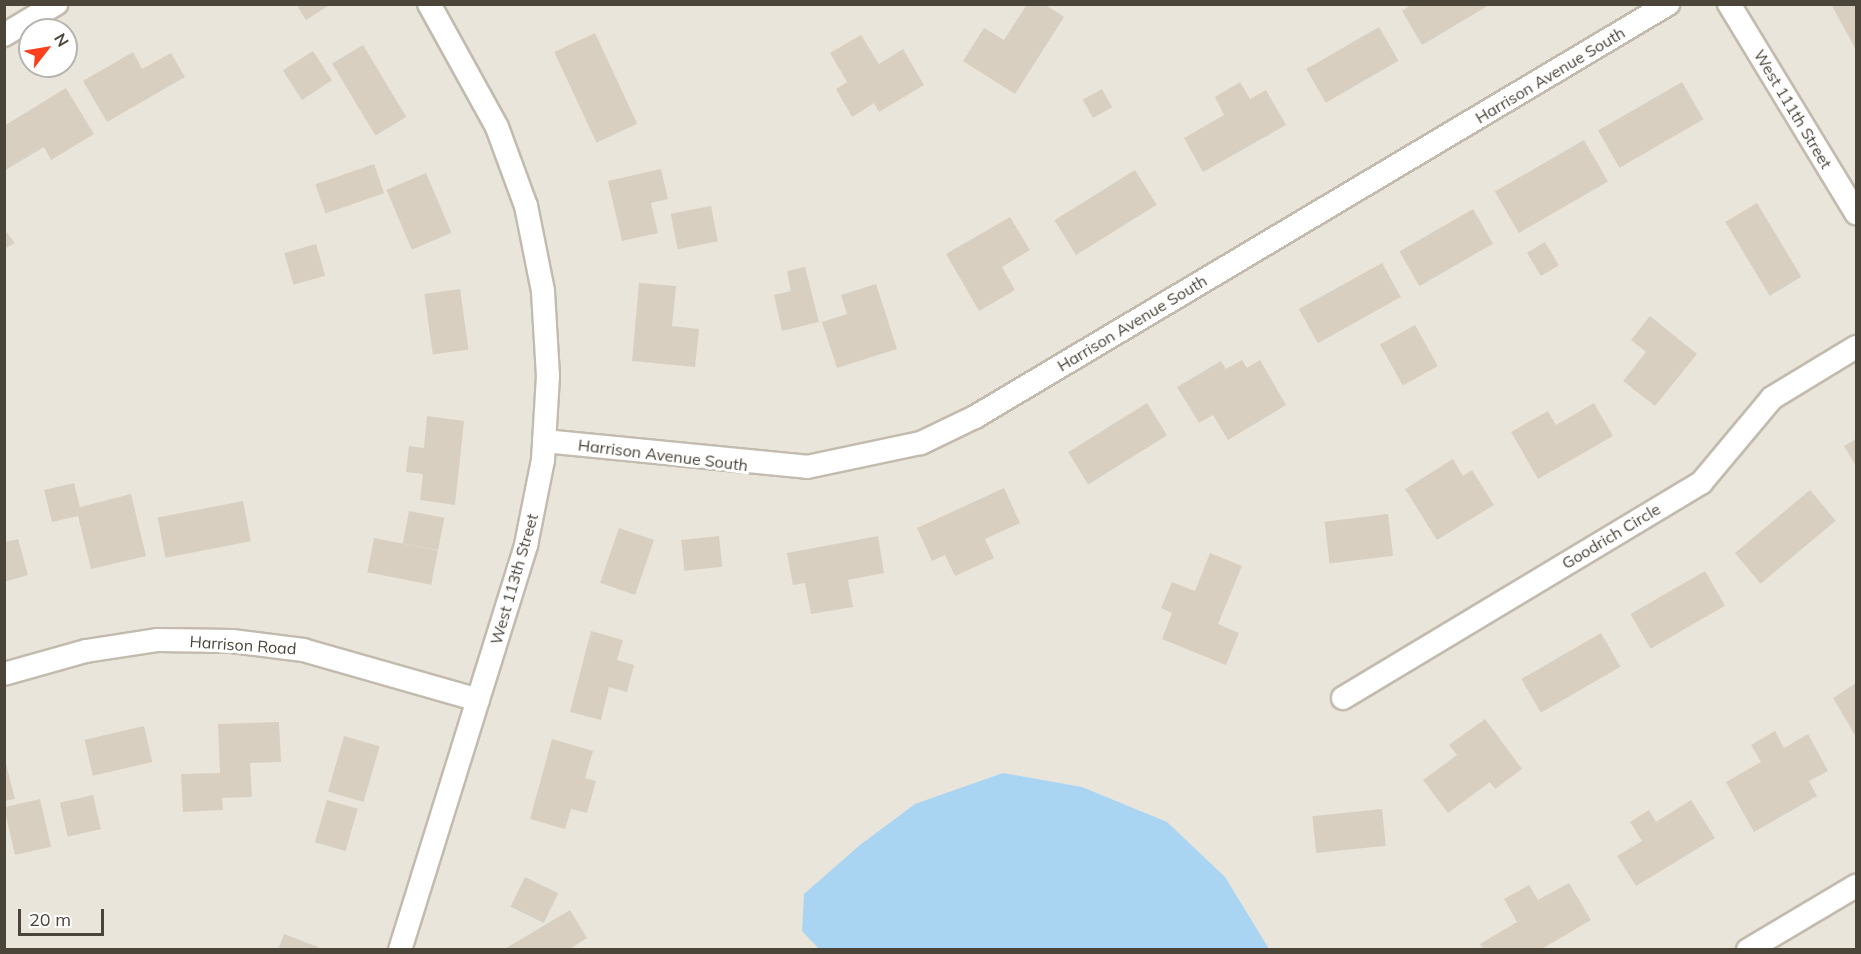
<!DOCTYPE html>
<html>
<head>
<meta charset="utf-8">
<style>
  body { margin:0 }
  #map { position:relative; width:1861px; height:954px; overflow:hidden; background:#f6f3ec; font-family:Mulish,sans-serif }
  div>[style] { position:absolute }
  .residential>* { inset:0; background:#eae5da }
  .water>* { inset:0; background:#a9d4f2 }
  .building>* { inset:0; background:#d8cfc1; transform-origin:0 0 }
  .roads { filter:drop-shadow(2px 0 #c2bbae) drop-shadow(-2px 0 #c2bbae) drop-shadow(0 2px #c2bbae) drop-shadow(0 -2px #c2bbae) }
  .minor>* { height:22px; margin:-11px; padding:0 11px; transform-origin:11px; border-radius:11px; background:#fff }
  span { translate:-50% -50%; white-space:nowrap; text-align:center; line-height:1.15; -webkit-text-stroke:6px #fff; paint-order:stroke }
  .street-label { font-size:16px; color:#4b4439 }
  .frame { position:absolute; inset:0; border:6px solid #4b4439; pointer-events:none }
  .north { position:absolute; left:18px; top:18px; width:60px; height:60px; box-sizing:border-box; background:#fff; border:2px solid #b7b4b0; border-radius:50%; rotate:59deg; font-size:16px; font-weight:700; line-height:24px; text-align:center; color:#4b4439 }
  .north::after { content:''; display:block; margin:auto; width:21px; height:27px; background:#fc3f1d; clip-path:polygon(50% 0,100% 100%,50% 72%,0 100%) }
  .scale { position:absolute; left:18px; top:909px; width:86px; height:27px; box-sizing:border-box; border:3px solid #4b4439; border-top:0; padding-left:8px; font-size:18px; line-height:21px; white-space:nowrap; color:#4b4439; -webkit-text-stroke:4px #fff; paint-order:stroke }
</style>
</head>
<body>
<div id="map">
  <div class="residential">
    <i style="clip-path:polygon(evenodd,5px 5px,1856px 5px,1856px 949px,5px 949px,5px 5px,30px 30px,66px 30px,66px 66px,30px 66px,30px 30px)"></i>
  </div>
  <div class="water">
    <i style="clip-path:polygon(1003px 773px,1082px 787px,1167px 822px,1225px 877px,1269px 949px,820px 950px,802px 931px,804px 894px,860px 845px,915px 804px)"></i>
  </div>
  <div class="building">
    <i style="clip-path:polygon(296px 4px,331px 4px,306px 20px)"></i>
    <i style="clip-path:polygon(1027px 4px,1044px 4px,1064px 17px,1015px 94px,963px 61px,984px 28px,1004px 40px)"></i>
    <i style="clip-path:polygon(1412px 4px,1491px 4px,1422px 45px,1402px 11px)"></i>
    <i style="clip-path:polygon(1831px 4px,1856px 4px,1856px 50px)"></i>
    <i style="left:1379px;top:27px;width:39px;height:84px;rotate:60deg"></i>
    <i style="left:595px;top:33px;width:100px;height:45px;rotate:65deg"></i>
    <i style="clip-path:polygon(861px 35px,879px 64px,903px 49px,924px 85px,879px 112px,874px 103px,852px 117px,836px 89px,847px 82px,830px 53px)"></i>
    <i style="left:363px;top:45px;width:84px;height:36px;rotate:59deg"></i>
    <i style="left:313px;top:51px;width:35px;height:36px;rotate:57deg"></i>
    <i style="clip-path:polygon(133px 52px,142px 69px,171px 53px,185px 77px,107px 122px,83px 81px)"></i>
    <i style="clip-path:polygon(1240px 82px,1250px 99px,1266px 90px,1286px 125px,1203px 172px,1184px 138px,1224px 115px,1215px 97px)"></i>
    <i style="left:1682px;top:82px;width:43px;height:97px;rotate:60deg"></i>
    <i style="clip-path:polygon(66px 88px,94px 134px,51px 160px,44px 147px,4px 171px,4px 126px)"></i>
    <i style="left:1102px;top:89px;width:21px;height:22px;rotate:61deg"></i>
    <i style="left:1584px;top:140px;width:48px;height:103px;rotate:60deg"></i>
    <i style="left:374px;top:164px;width:31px;height:62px;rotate:71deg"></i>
    <i style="clip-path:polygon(661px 169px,668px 199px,651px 203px,658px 233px,622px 241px,608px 181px)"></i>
    <i style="left:1135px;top:170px;width:41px;height:95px;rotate:58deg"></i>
    <i style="left:426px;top:173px;width:65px;height:43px;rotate:67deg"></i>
    <i style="left:1757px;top:203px;width:86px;height:37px;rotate:59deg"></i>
    <i style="left:711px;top:206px;width:36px;height:41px;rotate:79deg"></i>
    <i style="left:1473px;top:209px;width:40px;height:85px;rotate:60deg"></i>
    <i style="clip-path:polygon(1010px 217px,1030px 250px,1002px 267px,1015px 290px,979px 311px,946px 254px)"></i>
    <i style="clip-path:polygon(4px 229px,15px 243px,4px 249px)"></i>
    <i style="left:1545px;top:242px;width:27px;height:21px;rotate:59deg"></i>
    <i style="left:316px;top:244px;width:33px;height:33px;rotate:74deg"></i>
    <i style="left:1382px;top:263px;width:39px;height:95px;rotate:61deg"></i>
    <i style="clip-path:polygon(805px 267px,819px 322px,782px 331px,774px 295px,791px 291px,787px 271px)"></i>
    <i style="clip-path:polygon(639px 283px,676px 286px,672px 326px,699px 329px,695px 367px,632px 361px)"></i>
    <i style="clip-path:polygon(876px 284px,897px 349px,837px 368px,822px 322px,847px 314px,841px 295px)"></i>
    <i style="left:460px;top:289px;width:61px;height:36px;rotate:82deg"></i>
    <i style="clip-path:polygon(1650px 316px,1697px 354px,1655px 406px,1623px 381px,1646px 352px,1631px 340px)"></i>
    <i style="left:1415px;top:325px;width:47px;height:40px;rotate:61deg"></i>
    <i style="clip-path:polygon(1242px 360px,1247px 368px,1260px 360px,1286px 405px,1228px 440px,1213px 415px,1199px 423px,1177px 387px,1221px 361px,1226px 369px)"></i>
    <i style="left:1147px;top:403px;width:38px;height:93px;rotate:58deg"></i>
    <i style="clip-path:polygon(1594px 403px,1613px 436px,1538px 479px,1511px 432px,1548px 411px,1556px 425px)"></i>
    <i style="clip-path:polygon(427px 416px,464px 421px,455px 505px,420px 500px,423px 474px,406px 472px,409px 446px,424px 448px)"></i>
    <i style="clip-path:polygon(1856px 439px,1856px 466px,1844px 446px)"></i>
    <i style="clip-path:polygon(1453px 459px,1463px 476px,1472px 470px,1494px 505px,1437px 540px,1405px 489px)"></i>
    <i style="clip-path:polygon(74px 483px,80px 507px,131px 494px,146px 556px,91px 569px,78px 516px,52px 522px,44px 490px)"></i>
    <i style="clip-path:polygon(1004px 488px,1020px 523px,985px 539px,994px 558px,955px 576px,945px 555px,932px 561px,917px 528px)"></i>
    <i style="left:1810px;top:490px;width:40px;height:98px;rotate:50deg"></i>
    <i style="left:243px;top:501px;width:41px;height:87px;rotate:79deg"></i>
    <i style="left:409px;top:511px;width:36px;height:33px;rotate:11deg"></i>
    <i style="left:1388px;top:514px;width:42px;height:64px;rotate:83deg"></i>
    <i style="left:619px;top:528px;width:37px;height:58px;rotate:19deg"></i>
    <i style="left:719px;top:536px;width:31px;height:38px;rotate:84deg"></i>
    <i style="clip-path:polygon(878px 536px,884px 573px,848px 580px,853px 607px,811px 614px,805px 583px,793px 585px,787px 553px)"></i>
    <i style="left:374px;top:538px;width:65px;height:35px;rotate:11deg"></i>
    <i style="clip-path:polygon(18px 539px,28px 575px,4px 582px,4px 542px)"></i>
    <i style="clip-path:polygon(1210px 553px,1242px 566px,1218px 624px,1239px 633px,1226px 665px,1162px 639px,1172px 613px,1161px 608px,1172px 582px,1195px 591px)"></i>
    <i style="left:1705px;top:571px;width:40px;height:86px;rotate:60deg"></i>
    <i style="clip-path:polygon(591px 631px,623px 640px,617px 660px,634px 665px,627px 692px,609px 687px,601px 720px,570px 712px)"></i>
    <i style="left:1601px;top:633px;width:39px;height:92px;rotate:60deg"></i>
    <i style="clip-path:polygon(1856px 683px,1856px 737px,1833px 698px)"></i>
    <i style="clip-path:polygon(1485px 719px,1522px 769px,1495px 789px,1490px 782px,1448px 813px,1423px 780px,1457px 755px,1449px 745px)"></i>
    <i style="clip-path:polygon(279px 722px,281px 762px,250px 763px,252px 797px,222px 798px,223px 810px,183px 812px,181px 774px,220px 773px,218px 724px)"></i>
    <i style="left:144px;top:726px;width:37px;height:61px;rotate:77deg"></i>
    <i style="clip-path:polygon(1775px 731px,1784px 748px,1808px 734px,1828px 771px,1809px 781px,1817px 796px,1754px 832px,1726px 782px,1761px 762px,1751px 745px)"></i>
    <i style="left:344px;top:736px;width:37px;height:58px;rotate:16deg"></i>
    <i style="clip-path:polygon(552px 739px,593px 751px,585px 778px,596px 781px,587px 813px,571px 809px,565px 829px,530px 819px)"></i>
    <i style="clip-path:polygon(4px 756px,15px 799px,4px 801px)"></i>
    <i style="left:93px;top:795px;width:35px;height:34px;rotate:77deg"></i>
    <i style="left:40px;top:799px;width:49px;height:37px;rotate:77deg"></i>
    <i style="left:327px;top:800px;width:32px;height:44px;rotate:16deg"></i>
    <i style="clip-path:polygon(1691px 800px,1715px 838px,1636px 886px,1617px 856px,1642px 841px,1630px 822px,1649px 810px,1656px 822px)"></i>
    <i style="left:1382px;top:809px;width:37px;height:70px;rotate:84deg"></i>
    <i style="left:525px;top:877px;width:37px;height:33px;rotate:26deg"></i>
    <i style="clip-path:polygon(1569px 883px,1591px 920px,1540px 950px,1483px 950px,1480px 944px,1517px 922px,1504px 899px,1529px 885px,1538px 900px)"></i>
    <i style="clip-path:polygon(570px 910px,587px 938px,568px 950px,503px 950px)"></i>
    <i style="clip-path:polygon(284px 934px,318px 947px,318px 950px,278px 950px)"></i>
  </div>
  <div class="roads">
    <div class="minor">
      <i style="left:1729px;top:4px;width:245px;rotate:58.7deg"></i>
      <i style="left:4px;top:35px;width:61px;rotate:-30.8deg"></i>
      <i style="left:544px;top:441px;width:264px;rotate:5.6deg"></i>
      <i style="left:807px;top:467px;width:116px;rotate:-11.9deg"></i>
      <i style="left:921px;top:443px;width:60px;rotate:-25.7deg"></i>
      <i style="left:975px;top:417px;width:807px;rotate:-30.79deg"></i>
      <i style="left:4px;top:674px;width:85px;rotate:-15.7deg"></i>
      <i style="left:86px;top:651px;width:73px;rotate:-8.7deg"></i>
      <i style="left:158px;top:640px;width:74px;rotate:0.8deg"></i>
      <i style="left:232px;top:641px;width:72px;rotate:7.2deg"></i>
      <i style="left:303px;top:650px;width:182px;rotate:15.9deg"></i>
      <i style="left:1343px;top:698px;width:418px;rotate:-31deg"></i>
      <i style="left:1701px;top:483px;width:111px;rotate:-50.1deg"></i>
      <i style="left:1772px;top:398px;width:98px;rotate:-31.3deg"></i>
      <i style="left:400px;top:950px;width:424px;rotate:-72.7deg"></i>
      <i style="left:526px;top:545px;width:87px;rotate:-78.7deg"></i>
      <i style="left:543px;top:460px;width:84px;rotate:-86.6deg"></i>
      <i style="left:548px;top:376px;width:85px;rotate:-93.4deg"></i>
      <i style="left:543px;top:291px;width:87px;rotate:-101.3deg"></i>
      <i style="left:526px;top:206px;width:84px;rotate:-110.2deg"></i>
      <i style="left:497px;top:127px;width:141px;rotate:-118.9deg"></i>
      <i style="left:1748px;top:950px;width:126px;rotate:-30.7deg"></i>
    </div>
  </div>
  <div class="street-label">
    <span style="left:1550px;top:75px;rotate:-31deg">Harrison Avenue South</span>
    <span style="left:1793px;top:109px;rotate:59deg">West 111th Street</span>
    <span style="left:1132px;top:323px;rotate:-31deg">Harrison Avenue South</span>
    <span style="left:663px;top:455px;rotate:7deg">Harrison Avenue South</span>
    <span style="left:1611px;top:536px;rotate:-31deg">Goodrich Circle</span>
    <span style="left:514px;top:579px;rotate:-74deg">West 113th Street</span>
    <span style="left:243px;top:645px;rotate:4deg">Harrison Road</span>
  </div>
  <div class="frame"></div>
  <div class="north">N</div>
  <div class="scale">20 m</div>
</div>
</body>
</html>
